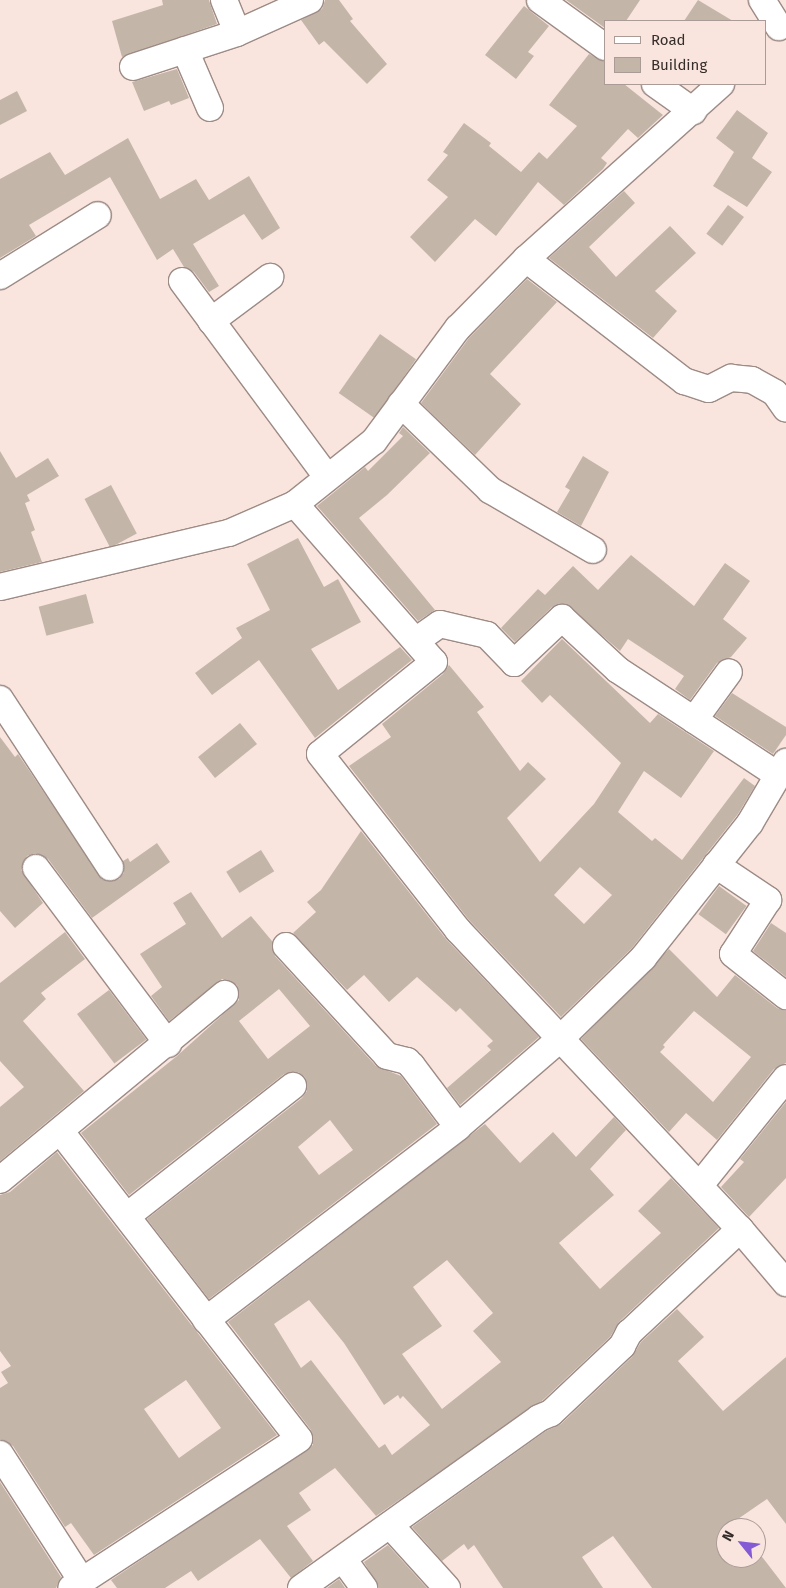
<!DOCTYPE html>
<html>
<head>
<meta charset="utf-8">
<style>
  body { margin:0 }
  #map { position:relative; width:786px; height:1588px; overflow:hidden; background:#f9e5de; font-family:"Fira Sans",sans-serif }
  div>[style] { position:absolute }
  .building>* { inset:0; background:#c3b6a9; transform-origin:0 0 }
  .roads { filter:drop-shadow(1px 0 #9d8b85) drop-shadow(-1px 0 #9d8b85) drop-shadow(0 1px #9d8b85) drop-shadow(0 -1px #9d8b85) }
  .street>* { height:26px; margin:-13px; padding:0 13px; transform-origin:13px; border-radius:13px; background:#fff }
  span { translate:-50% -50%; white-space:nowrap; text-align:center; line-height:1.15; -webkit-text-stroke:4px #f9e5de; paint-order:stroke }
  .legend { position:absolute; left:604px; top:20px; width:162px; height:65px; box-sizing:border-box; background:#f9e5de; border:1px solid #ab9b96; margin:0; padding:6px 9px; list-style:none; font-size:15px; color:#352d2a }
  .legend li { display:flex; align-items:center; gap:10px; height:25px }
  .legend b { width:25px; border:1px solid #ab9b96 }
  .north { position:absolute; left:716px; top:1518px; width:50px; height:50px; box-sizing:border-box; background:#f9e5de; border:1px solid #ab9b96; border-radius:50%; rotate:299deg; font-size:14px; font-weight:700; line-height:20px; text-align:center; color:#352d2a }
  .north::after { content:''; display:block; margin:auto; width:18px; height:22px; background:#845bd5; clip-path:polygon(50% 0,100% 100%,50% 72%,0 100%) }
</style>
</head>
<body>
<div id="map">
  <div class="building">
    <i style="clip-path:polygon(162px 0,209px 0,217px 24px,122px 57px,112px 21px,163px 5px)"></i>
    <i style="clip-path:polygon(325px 0,339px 0,353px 19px,350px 21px,387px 64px,367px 84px,324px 41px,319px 45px,301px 20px,322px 9px)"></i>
    <i style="clip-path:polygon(566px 0,640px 0,626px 21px,605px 21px,605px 28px)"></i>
    <i style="clip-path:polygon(698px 0,733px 21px,684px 21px)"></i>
    <i style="clip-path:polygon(524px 6px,549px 26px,528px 52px,534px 56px,516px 79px,485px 55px)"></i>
    <i style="clip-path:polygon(589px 54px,605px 62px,605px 84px,624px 84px,663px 115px,638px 138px,628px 129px,601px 158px,607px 163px,603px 169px,564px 205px,538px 182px,496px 236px,475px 219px,435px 262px,410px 237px,448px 197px,427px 180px,448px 155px,443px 152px,464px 123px,491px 143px,489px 146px,521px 172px,539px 152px,547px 159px,577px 126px,549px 105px)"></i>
    <i style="clip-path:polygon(177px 69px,189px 98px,171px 105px,169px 101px,144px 111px,132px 82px)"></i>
    <i style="clip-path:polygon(17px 91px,27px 111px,0 125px,0 100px)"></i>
    <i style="clip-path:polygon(737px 110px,768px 133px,752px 158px,772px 172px,747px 207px,713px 186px,734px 152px,716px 138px)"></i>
    <i style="clip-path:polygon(128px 138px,160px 199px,196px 179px,209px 200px,249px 176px,280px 228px,262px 240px,244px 214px,193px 244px,219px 286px,209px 292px,194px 272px,184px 267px,173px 249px,157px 260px,110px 177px,29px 225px,36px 236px,0 258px,0 179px,50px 152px,65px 175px)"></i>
    <i style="clip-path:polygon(624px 191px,635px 203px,589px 247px,616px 277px,670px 226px,696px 253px,655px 291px,677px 311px,653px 338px,549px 258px)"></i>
    <i style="left:728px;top:205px;width:20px;height:36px;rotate:37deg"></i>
    <i style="clip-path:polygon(527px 279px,557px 302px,490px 374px,521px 404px,475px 455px,421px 403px,469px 338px)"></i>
    <i style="left:380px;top:334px;width:44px;height:72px;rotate:35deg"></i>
    <i style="clip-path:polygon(403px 427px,430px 453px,387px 495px,359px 518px,435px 610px,418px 621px,317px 506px,365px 467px,368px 471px,403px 436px,399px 433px)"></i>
    <i style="clip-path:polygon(0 451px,16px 478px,48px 458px,59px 476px,27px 495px,30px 501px,25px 503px,35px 530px,31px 532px,42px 562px,0 572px)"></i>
    <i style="clip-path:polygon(583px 456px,609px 472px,581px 526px,557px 512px,570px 490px,565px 487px)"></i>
    <i style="left:111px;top:485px;width:55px;height:30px;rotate:62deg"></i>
    <i style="clip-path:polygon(298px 538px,324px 587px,338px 579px,361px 622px,311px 649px,338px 690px,400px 647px,412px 660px,315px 738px,259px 660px,212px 695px,195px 673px,242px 638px,236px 628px,270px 610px,247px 564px)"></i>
    <i style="clip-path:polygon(631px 555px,694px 606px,725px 563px,750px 581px,723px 619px,747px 638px,731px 657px,717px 663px,690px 700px,675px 689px,684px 676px,628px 639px,620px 651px,566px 604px,552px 607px,515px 642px,501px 628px,538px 589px,545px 595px,573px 566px,598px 590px)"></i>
    <i style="left:86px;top:594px;width:30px;height:49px;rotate:75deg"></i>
    <i style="clip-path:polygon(evenodd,562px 639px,650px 723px,658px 714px,714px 751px,681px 798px,644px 771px,618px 812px,652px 841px,655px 838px,682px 860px,744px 778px,755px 786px,738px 814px,632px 948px,561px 1017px,469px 920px,349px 766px,391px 737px,382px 724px,443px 674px,449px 665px,484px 707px,477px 712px,520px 771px,528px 762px,546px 779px,507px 818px,540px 862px,594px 804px,621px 763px,550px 695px,542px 703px,521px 681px,562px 639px,580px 867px,612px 895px,584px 924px,554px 895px,580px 867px)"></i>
    <i style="clip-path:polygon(732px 693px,786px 727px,786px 735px,773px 754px,715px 716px)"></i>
    <i style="left:240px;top:723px;width:27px;height:54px;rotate:51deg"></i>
    <i style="clip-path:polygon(0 737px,15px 757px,18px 754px,103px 880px,119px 879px,124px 873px,123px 861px,128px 858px,130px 862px,157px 843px,170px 862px,92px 918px,48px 859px,35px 853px,27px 856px,21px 870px,43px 903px,15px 928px,0 911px)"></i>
    <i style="clip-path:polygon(361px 831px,446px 939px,539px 1037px,460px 1105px,447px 1088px,491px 1050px,487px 1046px,493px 1041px,460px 1008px,456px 1012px,417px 977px,389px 1002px,364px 975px,347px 990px,293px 933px,316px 912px,307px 902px,321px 890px)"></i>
    <i style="left:261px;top:850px;width:25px;height:41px;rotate:58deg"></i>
    <i style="left:719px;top:886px;width:34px;height:35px;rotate:36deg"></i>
    <i style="clip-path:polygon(evenodd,191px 892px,222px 938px,251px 916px,272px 941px,275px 956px,376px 1066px,401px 1076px,437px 1124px,209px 1299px,147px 1219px,302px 1098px,307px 1091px,305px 1077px,298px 1072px,284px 1074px,129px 1195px,81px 1133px,177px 1056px,239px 1000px,237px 985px,222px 979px,169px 1021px,151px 996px,162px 987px,140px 954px,186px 924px,173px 903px,191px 892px,279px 989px,310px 1026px,268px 1059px,239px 1021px,279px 989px,191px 892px,330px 1120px,353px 1150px,319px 1175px,298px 1147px,330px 1120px)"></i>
    <i style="clip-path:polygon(771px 923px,786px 933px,786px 977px,753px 951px)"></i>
    <i style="clip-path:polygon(65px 932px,85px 959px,41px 993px,46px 999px,23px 1021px,84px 1091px,0 1161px,0 1107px,24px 1087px,0 1061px,0 983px)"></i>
    <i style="clip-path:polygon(evenodd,669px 949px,717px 997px,735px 975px,777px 1008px,786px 1011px,786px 1063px,774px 1069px,717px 1140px,686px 1113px,669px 1132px,581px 1039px,669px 949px,694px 1011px,751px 1057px,713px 1102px,660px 1052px,665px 1047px,663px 1045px,694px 1011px)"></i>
    <i style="left:109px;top:990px;width:62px;height:40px;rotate:53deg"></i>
    <i style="clip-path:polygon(786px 1102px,786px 1178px,749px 1217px,721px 1187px,744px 1162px,740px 1159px)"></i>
    <i style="clip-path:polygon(evenodd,614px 1117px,626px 1130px,590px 1169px,614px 1195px,559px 1243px,600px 1289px,661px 1233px,638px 1211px,671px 1178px,719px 1228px,619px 1322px,610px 1337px,543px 1400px,376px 1516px,335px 1468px,299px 1493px,311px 1510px,287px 1526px,313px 1561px,291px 1578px,260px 1539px,198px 1581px,191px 1571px,165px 1588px,117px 1588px,111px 1580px,313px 1445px,311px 1430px,228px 1322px,485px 1124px,520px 1163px,553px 1132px,576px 1157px,614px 1117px,447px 1260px,493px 1313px,473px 1331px,501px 1362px,442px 1409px,402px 1354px,442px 1326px,413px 1287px,447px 1260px,614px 1117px,309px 1300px,344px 1343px,384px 1405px,398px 1395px,400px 1399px,403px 1396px,430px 1425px,392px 1455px,385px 1444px,379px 1448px,311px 1360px,301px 1368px,274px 1324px,309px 1300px)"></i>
    <i style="clip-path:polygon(evenodd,57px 1152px,277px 1435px,94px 1555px,71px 1523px,65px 1527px,13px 1446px,0 1439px,0 1388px,8px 1383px,1px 1372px,11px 1366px,0 1351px,0 1195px,10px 1192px,57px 1152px,186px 1380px,221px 1428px,179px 1458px,144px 1409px,186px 1380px)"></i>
    <i style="clip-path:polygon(677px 1309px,704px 1337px,678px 1361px,723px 1411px,786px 1357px,786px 1524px,767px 1499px,735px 1521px,740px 1528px,726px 1528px,726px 1558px,756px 1558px,756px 1549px,786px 1588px,652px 1588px,613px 1536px,582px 1557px,603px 1588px,503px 1588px,474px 1545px,468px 1550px,464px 1544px,442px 1561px,412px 1527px,546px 1431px,561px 1424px,632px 1357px,641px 1342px)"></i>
    <i style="clip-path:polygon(0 1482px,61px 1577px,56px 1588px,0 1588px)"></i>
    <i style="clip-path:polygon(388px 1545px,427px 1588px,379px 1588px,364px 1562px)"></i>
    <i style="clip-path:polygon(339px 1579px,345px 1588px,327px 1588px)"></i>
  </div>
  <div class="roads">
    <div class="street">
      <i style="left:224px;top:0;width:35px;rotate:68deg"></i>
      <i style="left:237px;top:33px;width:80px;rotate:-24.3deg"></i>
      <i style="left:540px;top:0;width:80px;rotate:35.9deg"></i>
      <i style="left:762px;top:0;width:32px;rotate:58deg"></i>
      <i style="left:185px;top:50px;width:63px;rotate:66.7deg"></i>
      <i style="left:133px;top:67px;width:109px;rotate:-18.1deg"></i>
      <i style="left:655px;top:84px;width:47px;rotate:35.4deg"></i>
      <i style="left:526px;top:259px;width:200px;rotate:37.7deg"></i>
      <i style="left:684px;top:381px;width:26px;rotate:18deg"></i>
      <i style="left:709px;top:389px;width:25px;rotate:-27deg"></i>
      <i style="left:731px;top:378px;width:21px;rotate:5deg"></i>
      <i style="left:752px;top:380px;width:26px;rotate:29deg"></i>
      <i style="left:775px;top:393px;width:19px;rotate:55deg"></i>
      <i style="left:0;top:276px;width:115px;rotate:-31.9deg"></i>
      <i style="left:182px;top:281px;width:244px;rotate:53.5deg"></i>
      <i style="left:211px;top:321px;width:74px;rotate:-36.7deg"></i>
      <i style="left:401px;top:404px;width:124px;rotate:44deg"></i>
      <i style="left:490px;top:490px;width:119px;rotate:30.2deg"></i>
      <i style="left:295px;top:504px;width:210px;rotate:48.7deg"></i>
      <i style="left:434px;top:662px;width:146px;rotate:141.1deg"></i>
      <i style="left:320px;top:754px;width:224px;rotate:51.9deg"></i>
      <i style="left:458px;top:930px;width:411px;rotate:46.7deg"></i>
      <i style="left:740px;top:1229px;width:71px;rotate:49.6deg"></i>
      <i style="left:0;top:587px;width:235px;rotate:-13.3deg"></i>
      <i style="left:229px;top:533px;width:72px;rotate:-23.7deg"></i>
      <i style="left:295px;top:504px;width:101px;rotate:-38.6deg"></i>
      <i style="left:374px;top:441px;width:141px;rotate:-53.4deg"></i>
      <i style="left:458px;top:328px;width:97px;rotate:-45.4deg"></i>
      <i style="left:526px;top:259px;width:262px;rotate:-41.9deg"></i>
      <i style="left:417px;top:640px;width:28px;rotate:-35deg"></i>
      <i style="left:440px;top:624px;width:48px;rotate:13.2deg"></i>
      <i style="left:487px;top:635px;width:39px;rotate:46deg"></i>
      <i style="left:514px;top:663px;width:66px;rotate:-43.2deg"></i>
      <i style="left:562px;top:618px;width:76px;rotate:42.9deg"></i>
      <i style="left:618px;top:670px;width:191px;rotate:33.3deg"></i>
      <i style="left:0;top:699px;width:201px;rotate:56.8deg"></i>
      <i style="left:694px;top:720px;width:59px;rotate:-53.9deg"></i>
      <i style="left:716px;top:865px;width:63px;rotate:33.9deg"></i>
      <i style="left:768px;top:900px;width:64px;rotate:122.9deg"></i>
      <i style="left:733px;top:954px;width:68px;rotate:38.4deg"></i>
      <i style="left:36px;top:868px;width:220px;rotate:53.1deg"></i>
      <i style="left:286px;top:946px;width:149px;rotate:47.4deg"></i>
      <i style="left:387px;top:1056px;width:21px;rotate:14deg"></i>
      <i style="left:407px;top:1061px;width:7px;rotate:45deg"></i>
      <i style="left:412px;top:1066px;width:76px;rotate:53deg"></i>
      <i style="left:61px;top:1132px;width:388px;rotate:52.2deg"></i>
      <i style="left:299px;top:1439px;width:272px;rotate:146.8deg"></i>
      <i style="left:0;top:1180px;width:292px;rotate:-39.6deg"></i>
      <i style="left:700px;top:1185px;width:137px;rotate:-51.2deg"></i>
      <i style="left:127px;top:1216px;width:211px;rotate:-38.1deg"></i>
      <i style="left:206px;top:1320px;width:317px;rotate:-37.4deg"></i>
      <i style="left:458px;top:1127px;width:136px;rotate:-40.8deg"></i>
      <i style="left:561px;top:1038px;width:115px;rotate:-44.3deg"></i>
      <i style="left:643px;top:958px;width:172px;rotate:-51.6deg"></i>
      <i style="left:750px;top:823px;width:71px;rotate:-59.5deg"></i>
      <i style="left:0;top:1454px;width:151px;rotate:57.2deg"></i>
      <i style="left:390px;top:1525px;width:85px;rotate:47.9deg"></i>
      <i style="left:343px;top:1559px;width:36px;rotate:54deg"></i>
      <i style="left:301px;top:1588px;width:292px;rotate:-35.5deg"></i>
      <i style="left:539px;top:1418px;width:13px;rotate:-23deg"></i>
      <i style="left:551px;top:1413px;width:98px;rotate:-43.3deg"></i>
      <i style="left:622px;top:1346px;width:15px;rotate:-62deg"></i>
      <i style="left:629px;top:1333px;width:152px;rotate:-43.1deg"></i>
    </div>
  </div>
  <ul class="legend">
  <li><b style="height:6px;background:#fff"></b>Road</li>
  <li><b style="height:14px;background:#c3b6a9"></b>Building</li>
  </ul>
  <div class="north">N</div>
</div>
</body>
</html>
